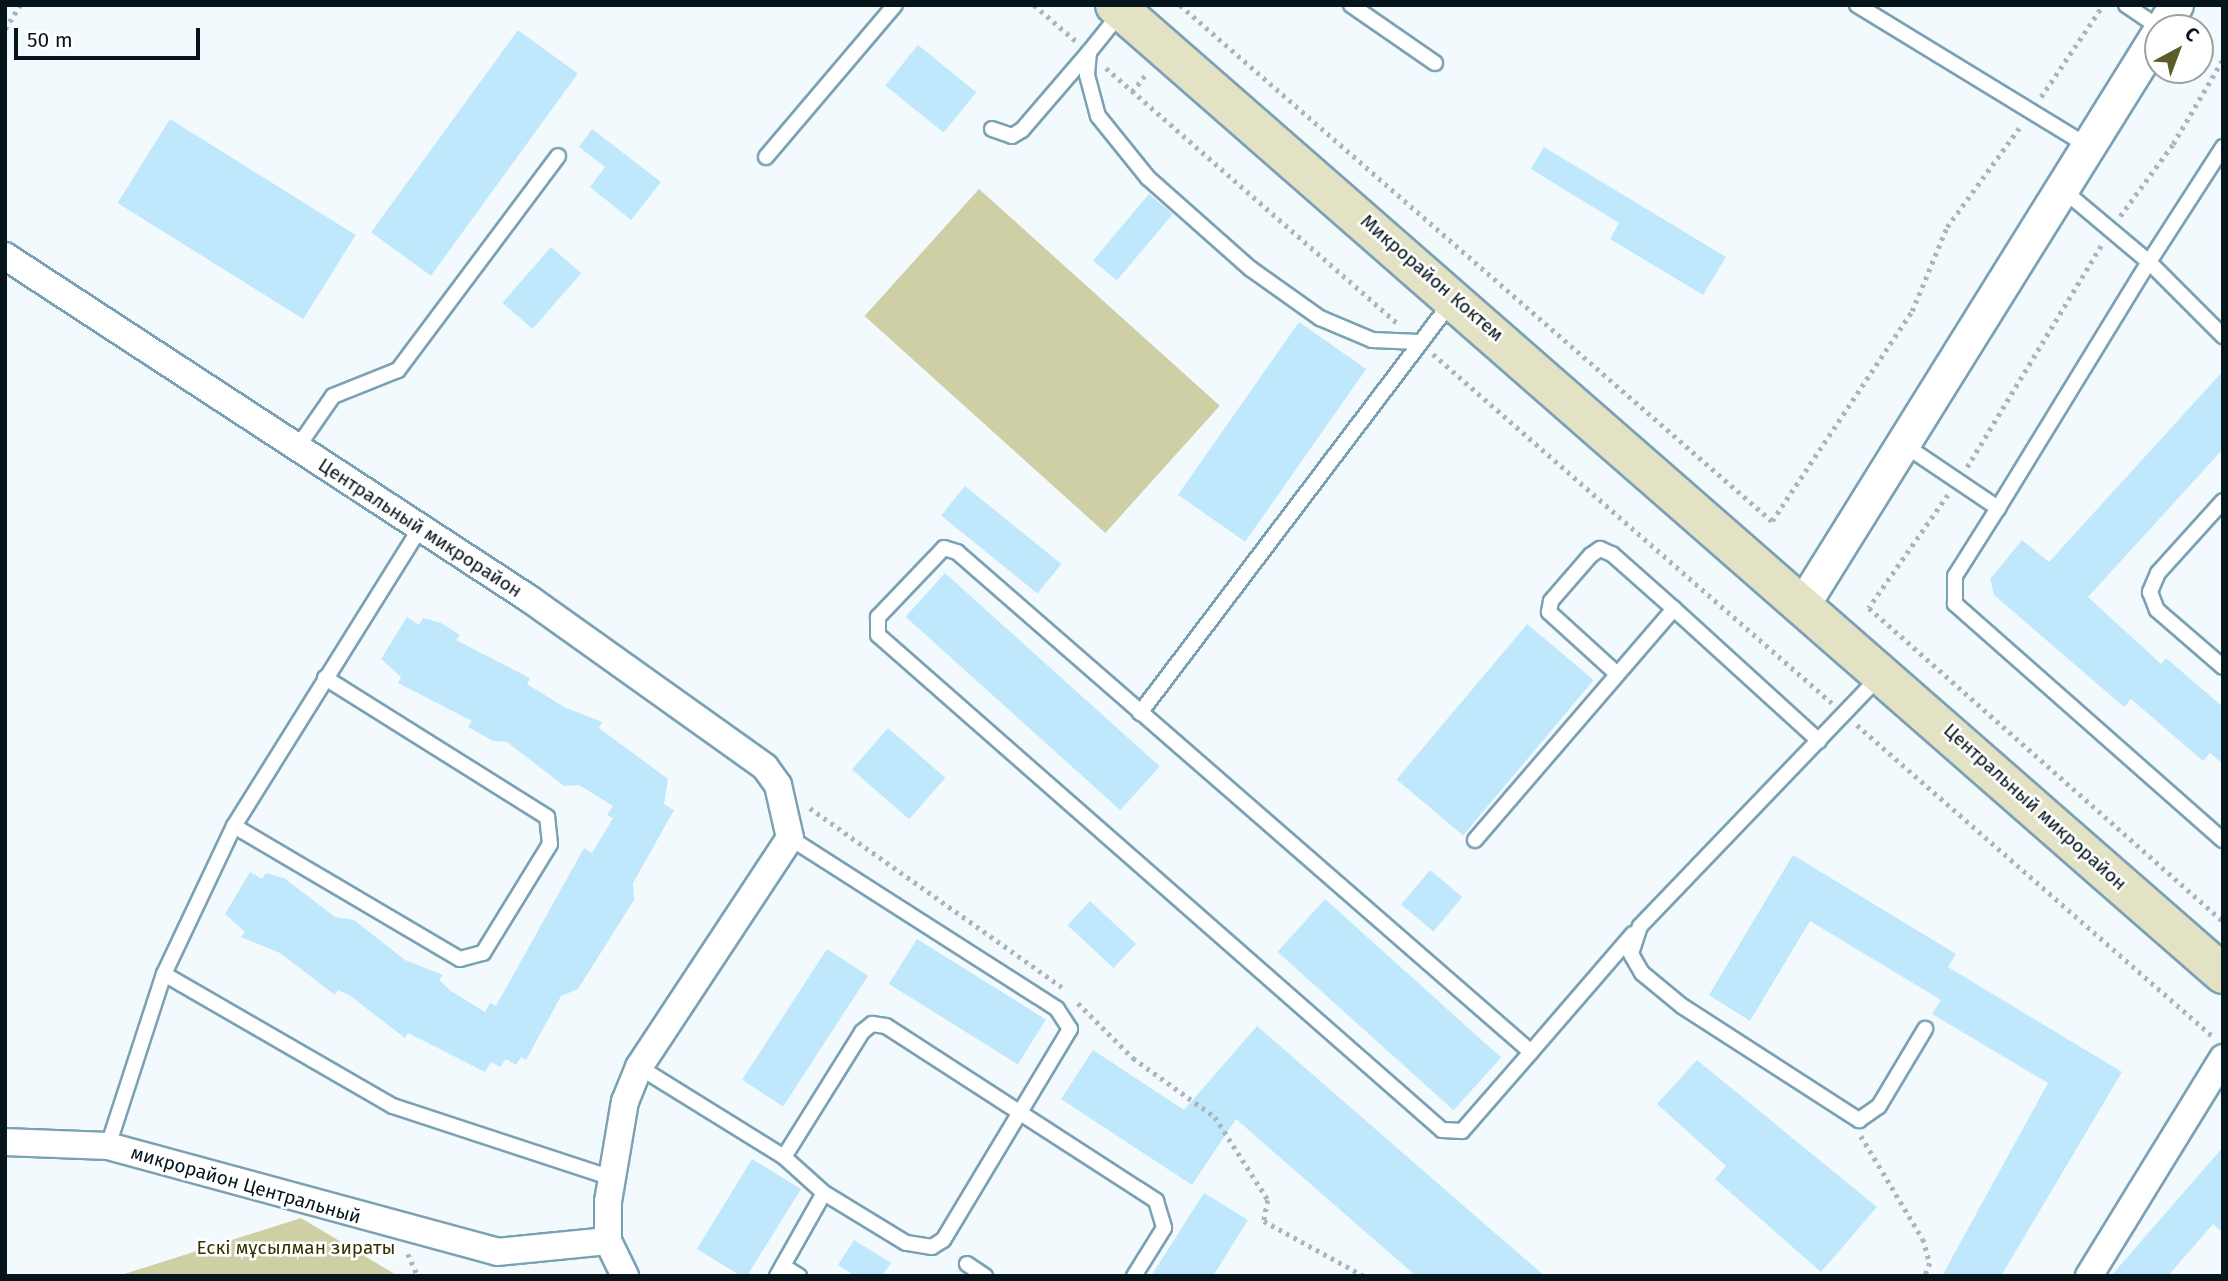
<!DOCTYPE html>
<html>
<head>
<meta charset="utf-8">
<style>
  body { margin:0 }
  #map { position:relative; width:2228px; height:1281px; overflow:hidden; background:#f2fafe; font-family:"Fira Sans",sans-serif }
  div>[style] { position:absolute }
  .green>* { inset:0; background:#cfcfa5; transform-origin:0 0 }
  .building>* { inset:0; background:#c0e8fc; transform-origin:0 0 }
  .path>* { height:4.5px; margin-top:-2.25px; transform-origin:0; background:repeating-linear-gradient(90deg,#abb5ba 0 3.5px,transparent 0 8.5px) }
  .roads { filter:drop-shadow(2px 0 #7ba1b4) drop-shadow(-2px 0 #7ba1b4) drop-shadow(0 2px #7ba1b4) drop-shadow(0 -2px #7ba1b4) }
  .service>* { height:14px; margin:-7px; padding:0 7px; transform-origin:7px; border-radius:7px; background:#fff }
  .minor>* { height:26px; margin:-13px; padding:0 13px; transform-origin:13px; border-radius:13px; background:#fff }
  .tertiary>* { height:33px; margin:-16.5px; padding:0 16.5px; transform-origin:16.5px; border-radius:16.5px; background:#fff }
  .secondary>* { height:38px; margin:-19px; padding:0 19px; transform-origin:19px; border-radius:19px; background:#e3e2c4 }
  span { translate:-50% -50%; white-space:nowrap; text-align:center; line-height:1.15; -webkit-text-stroke:5px #fff; paint-order:stroke }
  .street-label { font-size:19px; color:#06151c }
  .park-label { font-size:19px; color:#343202 }
  .frame { position:absolute; inset:0; border:7px solid #06151c; pointer-events:none }
  .north { position:absolute; left:2144px; top:14px; width:70px; height:70px; box-sizing:border-box; background:#fff; border:2px solid #9ba1a4; border-radius:50%; rotate:41deg; font-size:19px; font-weight:700; line-height:28px; text-align:center; color:#06151c }
  .north::after { content:''; display:block; margin:auto; width:24px; height:32px; background:#5d5c29; clip-path:polygon(50% 0,100% 100%,50% 72%,0 100%) }
  .scale { position:absolute; left:14px; top:28px; width:186px; height:32px; box-sizing:border-box; border:4px solid #06151c; border-top:0; padding-left:9px; font-size:21px; line-height:24px; white-space:nowrap; color:#06151c; -webkit-text-stroke:5px #fff; paint-order:stroke }
</style>
</head>
<body>
<div id="map">
  <div class="green">
    <i style="left:979px;top:189px;width:324px;height:171px;rotate:42deg"></i>
    <i style="clip-path:polygon(301px 1218px,398px 1276px,118px 1276px)"></i>
  </div>
  <div class="building">
    <i style="left:518px;top:30px;width:74px;height:250px;rotate:36deg"></i>
    <i style="left:918px;top:45px;width:75px;height:52px;rotate:39deg"></i>
    <i style="left:170px;top:119px;width:219px;height:99px;rotate:32deg"></i>
    <i style="clip-path:polygon(592px 129px,661px 182px,631px 220px,590px 187px,605px 167px,579px 147px)"></i>
    <i style="clip-path:polygon(1544px 147px,1726px 257px,1703px 295px,1610px 239px,1619px 223px,1531px 169px)"></i>
    <i style="left:1149px;top:194px;width:31px;height:87px;rotate:40deg"></i>
    <i style="left:551px;top:247px;width:40px;height:74px;rotate:41deg"></i>
    <i style="left:1299px;top:322px;width:82px;height:211px;rotate:35deg"></i>
    <i style="clip-path:polygon(2223px 371px,2223px 449px,2088px 597px,2161px 664px,2166px 658px,2223px 707px,2223px 764px,2210px 753px,2203px 761px,2131px 699px,2124px 707px,1994px 595px,1990px 579px,2022px 540px,2049px 562px)"></i>
    <i style="left:965px;top:486px;width:124px;height:38px;rotate:39deg"></i>
    <i style="left:945px;top:573px;width:289px;height:59px;rotate:42deg"></i>
    <i style="clip-path:polygon(407px 617px,419px 625px,423px 618px,441px 623px,460px 635px,456px 640px,530px 678px,527px 684px,564px 707px,602px 722px,599px 728px,668px 779px,664px 804px,674px 810px,633px 883px,634px 900px,578px 989px,561px 996px,526px 1060px,521px 1057px,516px 1065px,506px 1059px,500px 1067px,491px 1062px,485px 1072px,408px 1033px,405px 1038px,349px 995px,338px 990px,335px 995px,280px 953px,241px 937px,245px 932px,225px 914px,250px 872px,262px 879px,266px 873px,284px 878px,335px 917px,354px 920px,405px 960px,443px 975px,439px 980px,451px 991px,485px 1012px,490px 1003px,496px 1006px,584px 848px,592px 853px,613px 818px,607px 815px,613px 806px,579px 785px,564px 786px,507px 742px,493px 741px,468px 727px,472px 721px,398px 683px,401px 677px,381px 659px)"></i>
    <i style="left:1527px;top:624px;width:87px;height:203px;rotate:40deg"></i>
    <i style="left:888px;top:728px;width:76px;height:55px;rotate:41deg"></i>
    <i style="clip-path:polygon(1793px 855px,1956px 954px,1948px 967px,2122px 1072px,2001px 1276px,1942px 1276px,2048px 1083px,1932px 1014px,1941px 1000px,1810px 921px,1750px 1021px,1709px 995px)"></i>
    <i style="left:1430px;top:870px;width:42px;height:45px;rotate:40deg"></i>
    <i style="left:1325px;top:899px;width:237px;height:71px;rotate:42deg"></i>
    <i style="left:1090px;top:901px;width:63px;height:33px;rotate:43deg"></i>
    <i style="left:917px;top:939px;width:152px;height:53px;rotate:32deg"></i>
    <i style="left:827px;top:949px;width:49px;height:156px;rotate:33deg"></i>
    <i style="clip-path:polygon(1257px 1026px,1473px 1214px,1545px 1276px,1416px 1276px,1236px 1119px,1192px 1185px,1061px 1099px,1093px 1050px,1184px 1110px)"></i>
    <i style="clip-path:polygon(1697px 1060px,1877px 1207px,1821px 1272px,1715px 1179px,1726px 1166px,1657px 1104px)"></i>
    <i style="clip-path:polygon(2223px 1147px,2223px 1233px,2213px 1224px,2168px 1276px,2111px 1276px)"></i>
    <i style="clip-path:polygon(752px 1159px,801px 1189px,747px 1276px,741px 1276px,697px 1249px)"></i>
    <i style="clip-path:polygon(1204px 1193px,1248px 1220px,1213px 1276px,1151px 1276px)"></i>
    <i style="clip-path:polygon(854px 1240px,891px 1263px,882px 1276px,855px 1276px,838px 1265px)"></i>
  </div>
  <div class="path">
    <i style="left:1034px;top:5px;width:55px;rotate:40.6deg"></i>
    <i style="left:1180px;top:5px;width:785px;rotate:41.08deg"></i>
    <i style="left:1772px;top:521px;width:252px;rotate:-56.3deg"></i>
    <i style="left:1912px;top:311px;width:91px;rotate:-67.4deg"></i>
    <i style="left:1947px;top:227px;width:127px;rotate:-53.9deg"></i>
    <i style="left:5px;top:29px;width:28px;rotate:-58deg"></i>
    <i style="left:1106px;top:68px;width:387px;rotate:41.2deg"></i>
    <i style="left:1132px;top:92px;width:23px;rotate:-52deg"></i>
    <i style="left:2041px;top:97px;width:111px;rotate:-56deg"></i>
    <i style="left:2120px;top:216px;width:89px;rotate:-53.6deg"></i>
    <i style="left:2173px;top:144px;width:99px;rotate:-59.5deg"></i>
    <i style="left:1433px;top:354px;width:530px;rotate:41.18deg"></i>
    <i style="left:1967px;top:467px;width:261px;rotate:-58.8deg"></i>
    <i style="left:1948px;top:495px;width:138px;rotate:125deg"></i>
    <i style="left:1869px;top:608px;width:473px;rotate:41.5deg"></i>
    <i style="left:1857px;top:725px;width:474px;rotate:41.2deg"></i>
    <i style="left:810px;top:808px;width:309px;rotate:35.4deg"></i>
    <i style="left:1078px;top:1003px;width:78px;rotate:45deg"></i>
    <i style="left:1133px;top:1058px;width:101px;rotate:35.7deg"></i>
    <i style="left:1215px;top:1117px;width:98px;rotate:57.4deg"></i>
    <i style="left:1268px;top:1200px;width:21px;rotate:101deg"></i>
    <i style="left:1264px;top:1221px;width:114px;rotate:28.8deg"></i>
    <i style="left:1861px;top:1136px;width:120px;rotate:59deg"></i>
    <i style="left:1923px;top:1239px;width:25px;rotate:74deg"></i>
    <i style="left:1930px;top:1263px;width:14px;rotate:111deg"></i>
    <i style="left:408px;top:1254px;width:24px;rotate:66deg"></i>
  </div>
  <div class="roads">
    <div class="service">
      <i style="left:1351px;top:5px;width:102px;rotate:34.6deg"></i>
      <i style="left:1857px;top:5px;width:271px;rotate:31.4deg"></i>
      <i style="left:2126px;top:5px;width:41px;rotate:34.1deg"></i>
      <i style="left:1122px;top:11px;width:53px;rotate:128.8deg"></i>
      <i style="left:1089px;top:52px;width:23px;rotate:95deg"></i>
      <i style="left:1087px;top:75px;width:42px;rotate:75deg"></i>
      <i style="left:1098px;top:116px;width:80px;rotate:51.1deg"></i>
      <i style="left:1148px;top:178px;width:137px;rotate:41.5deg"></i>
      <i style="left:1251px;top:269px;width:85px;rotate:35.4deg"></i>
      <i style="left:1320px;top:318px;width:56px;rotate:22.9deg"></i>
      <i style="left:1372px;top:340px;width:47px;rotate:2.4deg"></i>
      <i style="left:992px;top:129px;width:21px;rotate:19deg"></i>
      <i style="left:1012px;top:136px;width:12px;rotate:-31deg"></i>
      <i style="left:1022px;top:130px;width:103px;rotate:-49.3deg"></i>
      <i style="left:766px;top:157px;width:199px;rotate:-49.7deg"></i>
      <i style="left:2062px;top:189px;width:114px;rotate:40deg"></i>
      <i style="left:2149px;top:262px;width:137px;rotate:-57.2deg"></i>
      <i style="left:1903px;top:444px;width:115px;rotate:34deg"></i>
      <i style="left:1998px;top:508px;width:289px;rotate:-58.5deg"></i>
      <i style="left:2149px;top:262px;width:105px;rotate:45deg"></i>
      <i style="left:297px;top:448px;width:63px;rotate:-55.3deg"></i>
      <i style="left:333px;top:396px;width:70px;rotate:-21.8deg"></i>
      <i style="left:398px;top:370px;width:267px;rotate:-53.2deg"></i>
      <i style="left:2223px;top:501px;width:97px;rotate:132.1deg"></i>
      <i style="left:2158px;top:573px;width:21px;rotate:113deg"></i>
      <i style="left:2150px;top:592px;width:19px;rotate:69deg"></i>
      <i style="left:2157px;top:610px;width:87px;rotate:40.8deg"></i>
      <i style="left:1998px;top:508px;width:80px;rotate:122.3deg"></i>
      <i style="left:1955px;top:576px;width:28px;rotate:90deg"></i>
      <i style="left:1955px;top:604px;width:357px;rotate:41.4deg"></i>
      <i style="left:944px;top:548px;width:14px;rotate:17deg"></i>
      <i style="left:957px;top:552px;width:761px;rotate:41.06deg"></i>
      <i style="left:1531px;top:1052px;width:105px;rotate:131.1deg"></i>
      <i style="left:1462px;top:1131px;width:20px;rotate:-177deg"></i>
      <i style="left:1442px;top:1130px;width:750px;rotate:-138.73deg"></i>
      <i style="left:878px;top:635px;width:18px;rotate:-90deg"></i>
      <i style="left:878px;top:617px;width:95px;rotate:-46.3deg"></i>
      <i style="left:1616px;top:673px;width:91px;rotate:-137.7deg"></i>
      <i style="left:1549px;top:612px;width:11px;rotate:-80deg"></i>
      <i style="left:1551px;top:601px;width:61px;rotate:-49deg"></i>
      <i style="left:1591px;top:555px;width:11px;rotate:-34deg"></i>
      <i style="left:1600px;top:549px;width:13px;rotate:23deg"></i>
      <i style="left:1612px;top:554px;width:83px;rotate:41.6deg"></i>
      <i style="left:1880px;top:676px;width:347px;rotate:133.8deg"></i>
      <i style="left:1640px;top:926px;width:29px;rotate:108deg"></i>
      <i style="left:1631px;top:954px;width:22px;rotate:60deg"></i>
      <i style="left:1642px;top:973px;width:52px;rotate:39.5deg"></i>
      <i style="left:1682px;top:1006px;width:211px;rotate:32.8deg"></i>
      <i style="left:1859px;top:1120px;width:24px;rotate:-35deg"></i>
      <i style="left:1879px;top:1106px;width:90px;rotate:-59.1deg"></i>
      <i style="left:1140px;top:713px;width:517px;rotate:-52.86deg"></i>
      <i style="left:234px;top:826px;width:262px;rotate:30.5deg"></i>
      <i style="left:460px;top:959px;width:24px;rotate:-15deg"></i>
      <i style="left:483px;top:953px;width:128px;rotate:-58.4deg"></i>
      <i style="left:550px;top:844px;width:27px;rotate:-96deg"></i>
      <i style="left:547px;top:817px;width:262px;rotate:-147.9deg"></i>
      <i style="left:790px;top:838px;width:317px;rotate:32.6deg"></i>
      <i style="left:1057px;top:1009px;width:24px;rotate:57deg"></i>
      <i style="left:1070px;top:1029px;width:246px;rotate:121deg"></i>
      <i style="left:943px;top:1240px;width:13px;rotate:148deg"></i>
      <i style="left:932px;top:1247px;width:26px;rotate:-171deg"></i>
      <i style="left:906px;top:1243px;width:96px;rotate:-148.6deg"></i>
      <i style="left:1475px;top:840px;width:305px;rotate:-49.3deg"></i>
      <i style="left:1674px;top:609px;width:196px;rotate:42.3deg"></i>
      <i style="left:164px;top:974px;width:264px;rotate:30deg"></i>
      <i style="left:393px;top:1106px;width:227px;rotate:18.2deg"></i>
      <i style="left:1531px;top:1052px;width:156px;rotate:-49.2deg"></i>
      <i style="left:639px;top:1067px;width:171px;rotate:31.8deg"></i>
      <i style="left:784px;top:1157px;width:147px;rotate:-58deg"></i>
      <i style="left:862px;top:1032px;width:13px;rotate:-39deg"></i>
      <i style="left:872px;top:1024px;width:14px;rotate:8deg"></i>
      <i style="left:886px;top:1026px;width:322px;rotate:32.9deg"></i>
      <i style="left:1156px;top:1201px;width:28px;rotate:73deg"></i>
      <i style="left:1164px;top:1228px;width:57px;rotate:122deg"></i>
      <i style="left:108px;top:1146px;width:181px;rotate:-72deg"></i>
      <i style="left:164px;top:974px;width:164px;rotate:-64.7deg"></i>
      <i style="left:234px;top:826px;width:351px;rotate:-58deg"></i>
      <i style="left:967px;top:1264px;width:22px;rotate:34deg"></i>
      <i style="left:783px;top:1266px;width:19px;rotate:32deg"></i>
      <i style="left:777px;top:1276px;width:95px;rotate:-60.5deg"></i>
      <i style="left:824px;top:1193px;width:54px;rotate:-138deg"></i>
    </div>
    <div class="minor">
      <i style="left:5px;top:256px;width:628px;rotate:33.18deg"></i>
      <i style="left:531px;top:600px;width:287px;rotate:35.5deg"></i>
      <i style="left:765px;top:767px;width:22px;rotate:54deg"></i>
      <i style="left:778px;top:785px;width:54px;rotate:77.2deg"></i>
      <i style="left:790px;top:838px;width:274px;rotate:123.4deg"></i>
      <i style="left:639px;top:1067px;width:37px;rotate:112deg"></i>
      <i style="left:625px;top:1101px;width:101px;rotate:99.6deg"></i>
      <i style="left:608px;top:1201px;width:40px;rotate:90deg"></i>
      <i style="left:608px;top:1241px;width:39px;rotate:64deg"></i>
      <i style="left:5px;top:1142px;width:103px;rotate:2.2deg"></i>
      <i style="left:108px;top:1146px;width:403px;rotate:15.2deg"></i>
      <i style="left:497px;top:1252px;width:112px;rotate:-5.7deg"></i>
      <i style="left:2089px;top:1276px;width:256px;rotate:-58.4deg"></i>
    </div>
    <div class="tertiary">
      <i style="left:2162px;top:28px;width:27px;rotate:-59deg"></i>
      <i style="left:1803px;top:604px;width:672px;rotate:-58.09deg"></i>
    </div>
    <div class="secondary">
      <i style="left:1115px;top:5px;width:1472px;rotate:41.17deg"></i>
    </div>
  </div>
  <div class="street-label">
    <span style="left:1432px;top:278px;rotate:41deg">Микрорайон Коктем</span>
    <span style="left:420px;top:528px;rotate:33deg">Центральный микрорайон</span>
    <span style="left:2035px;top:807px;rotate:42deg">Центральный микрорайон</span>
    <span style="left:246px;top:1185px;rotate:16deg">микрорайон Центральный</span>
  </div>
  <div class="park-label">
    <span style="left:296px;top:1248px">Ескі мұсылман зираты</span>
  </div>
  <div class="frame"></div>
  <div class="north">С</div>
  <div class="scale">50 m</div>
</div>
</body>
</html>
